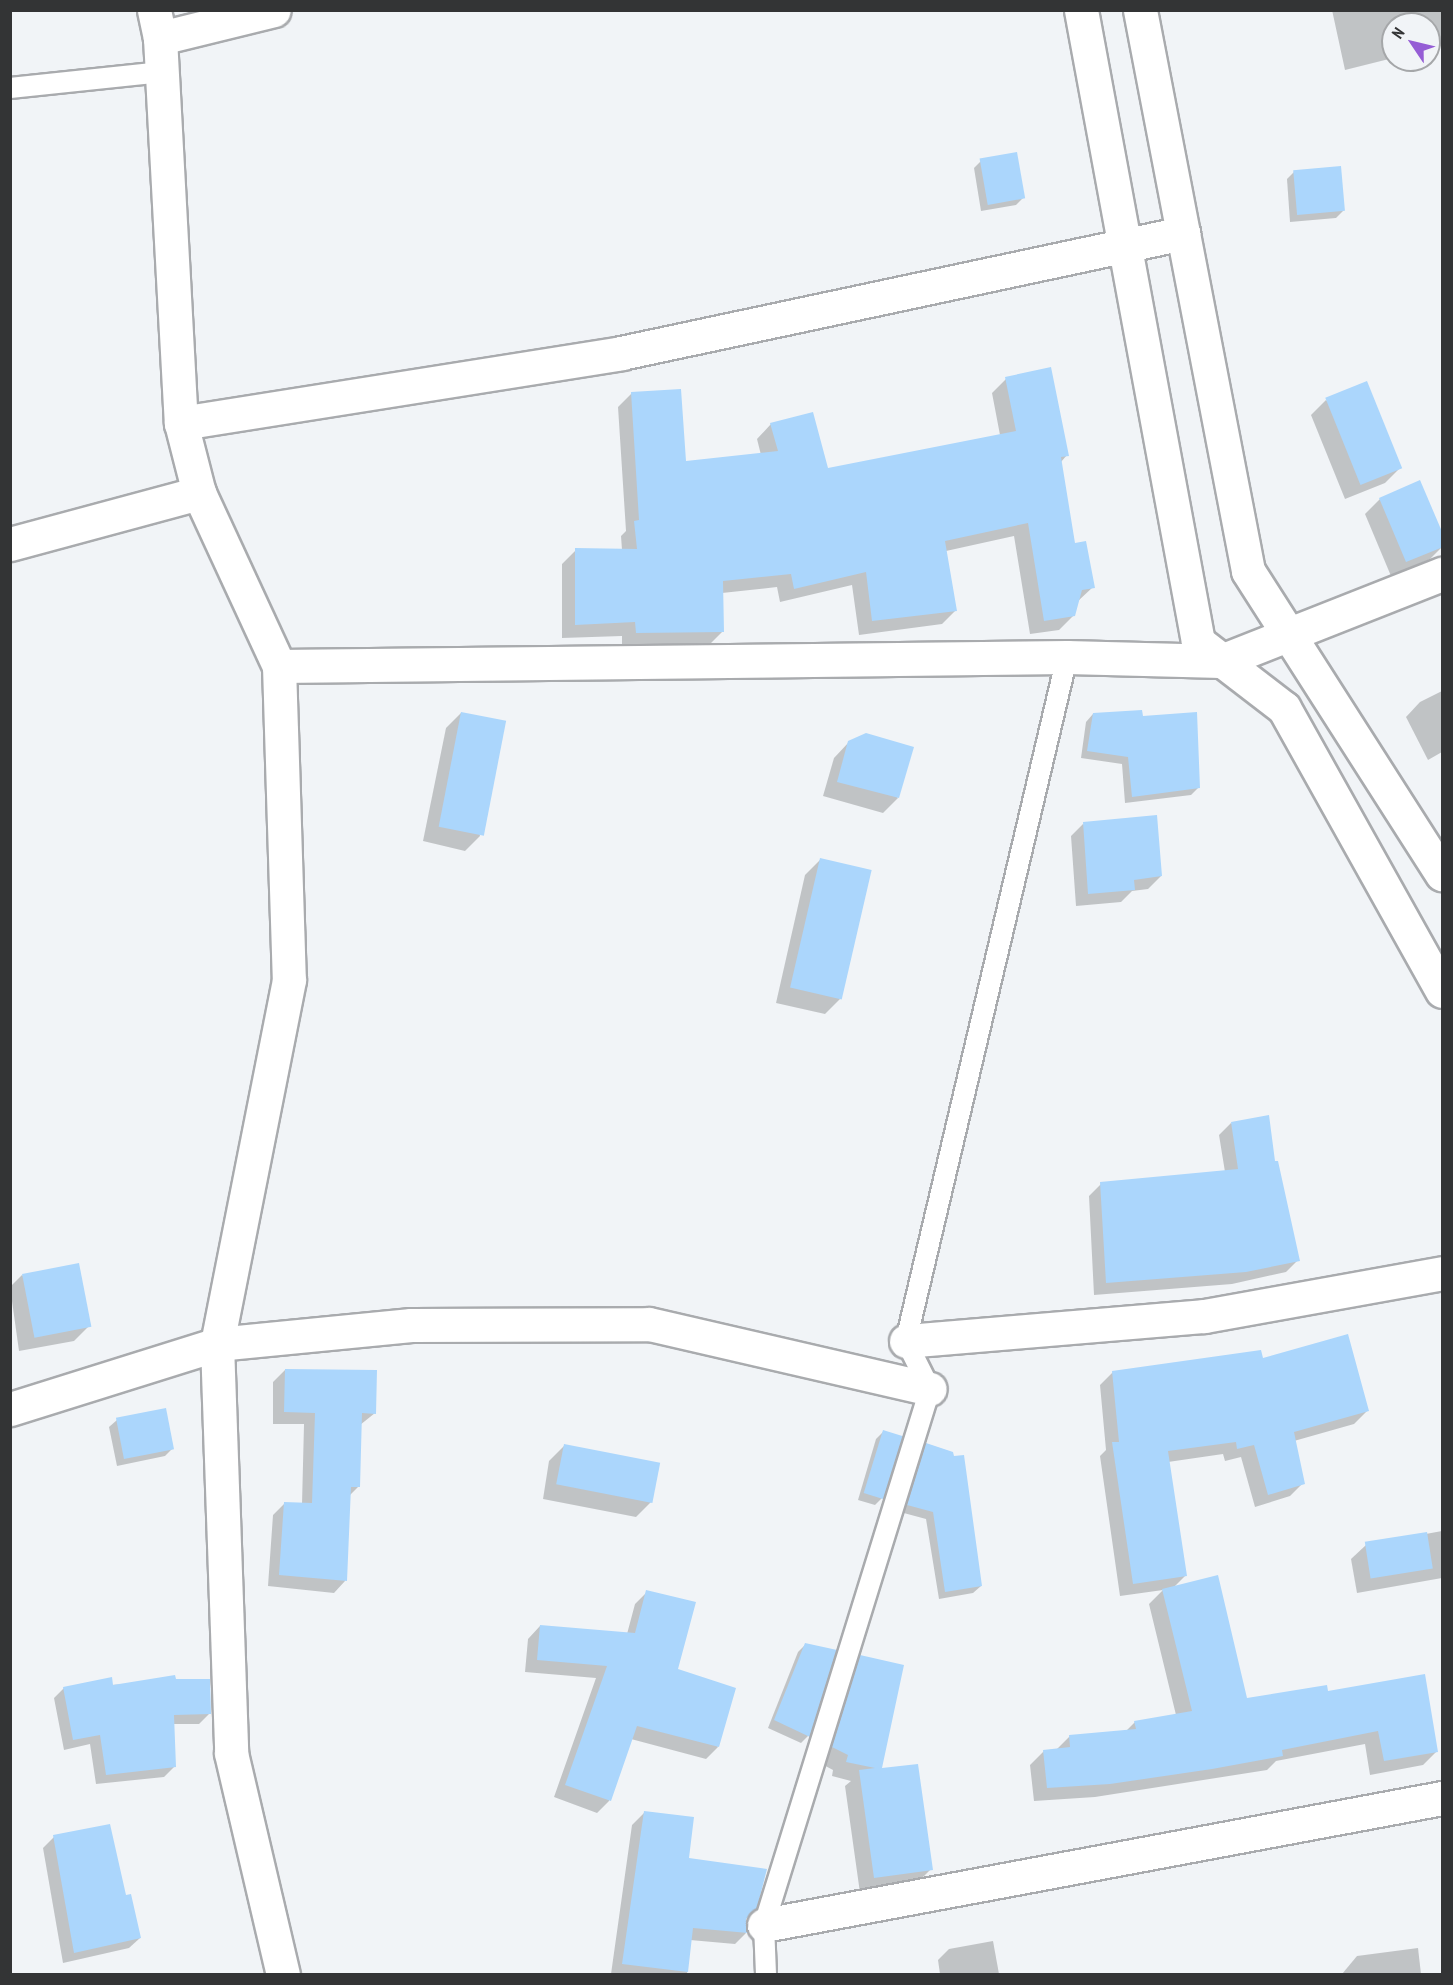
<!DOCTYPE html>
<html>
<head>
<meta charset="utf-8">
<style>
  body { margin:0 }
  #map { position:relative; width:1453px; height:1985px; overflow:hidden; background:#f1f4f7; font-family:"PT Sans Narrow",sans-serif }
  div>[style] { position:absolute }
  .shadow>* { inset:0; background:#0003 }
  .building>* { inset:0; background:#abd6fc; transform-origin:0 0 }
  .roads { filter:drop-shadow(2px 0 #a9abae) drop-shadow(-2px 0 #a9abae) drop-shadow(0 2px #a9abae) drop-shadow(0 -2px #a9abae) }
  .service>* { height:20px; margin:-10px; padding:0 10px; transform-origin:10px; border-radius:10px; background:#fff }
  .minor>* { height:33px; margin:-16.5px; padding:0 16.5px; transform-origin:16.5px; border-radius:16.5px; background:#fff }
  span { translate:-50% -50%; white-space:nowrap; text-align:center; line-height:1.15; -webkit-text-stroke:5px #f1f4f7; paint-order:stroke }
  .frame { position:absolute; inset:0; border:12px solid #333435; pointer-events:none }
  .north { position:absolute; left:1381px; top:12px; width:60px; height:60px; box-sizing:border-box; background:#f1f4f7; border:2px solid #a5a7a9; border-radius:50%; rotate:305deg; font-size:16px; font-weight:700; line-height:24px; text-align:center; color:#333435 }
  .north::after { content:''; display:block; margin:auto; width:21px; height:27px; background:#955dd5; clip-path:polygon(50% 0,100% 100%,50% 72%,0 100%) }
</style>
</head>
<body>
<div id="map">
  <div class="shadow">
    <i style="clip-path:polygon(1332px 10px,1442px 10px,1442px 46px,1429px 49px,1429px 24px,1393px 24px,1393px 58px,1345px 70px)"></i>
    <i style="clip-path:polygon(981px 161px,1023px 198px,1016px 205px,981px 211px,974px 168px)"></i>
    <i style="clip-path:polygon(1294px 172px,1344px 210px,1336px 218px,1290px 222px,1287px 179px)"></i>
    <i style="clip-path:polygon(1006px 379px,1067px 455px,1061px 462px,1074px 544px,1093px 587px,1077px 602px,1074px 615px,1059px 630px,1030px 634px,1014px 536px,946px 551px,956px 610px,942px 624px,859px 635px,852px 585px,780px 602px,777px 587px,722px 593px,723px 631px,709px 645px,622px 647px,622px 636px,562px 638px,562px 564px,576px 550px,622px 550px,621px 536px,626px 531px,618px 407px,632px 393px,685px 462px,761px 455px,757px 439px,771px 424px,827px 470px,1000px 435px,992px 393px)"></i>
    <i style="clip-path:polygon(1326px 400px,1400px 468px,1385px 483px,1345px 499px,1311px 415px)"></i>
    <i style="clip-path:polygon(1380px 499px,1442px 538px,1442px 547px,1430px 559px,1391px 576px,1365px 514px)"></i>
    <i style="clip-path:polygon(1442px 691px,1442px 752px,1428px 760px,1406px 717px,1420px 702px)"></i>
    <i style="clip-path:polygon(461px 713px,480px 836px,465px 851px,423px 841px,446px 728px)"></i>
    <i style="clip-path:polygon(1093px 714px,1141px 717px,1198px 788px,1191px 795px,1125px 803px,1122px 764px,1081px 758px,1086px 722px)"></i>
    <i style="clip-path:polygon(849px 742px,898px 798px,883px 813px,823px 796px,834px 758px)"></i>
    <i style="clip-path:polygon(1083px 824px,1161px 876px,1148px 889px,1132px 891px,1121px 902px,1076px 906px,1071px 836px)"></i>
    <i style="clip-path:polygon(820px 860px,840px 999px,825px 1014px,776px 1003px,805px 875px)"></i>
    <i style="clip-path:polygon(1231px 1123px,1274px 1163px,1298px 1260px,1286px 1272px,1232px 1284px,1094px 1295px,1089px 1196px,1101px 1184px,1225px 1172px,1219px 1135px)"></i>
    <i style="clip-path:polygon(22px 1275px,89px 1326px,74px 1341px,19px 1351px,10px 1287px)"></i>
    <i style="clip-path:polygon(285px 1370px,375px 1413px,360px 1425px,358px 1487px,349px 1496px,345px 1581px,334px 1593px,268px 1586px,273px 1515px,285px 1503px,302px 1504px,304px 1424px,273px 1424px,273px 1382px)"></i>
    <i style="clip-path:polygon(1113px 1372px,1367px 1411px,1354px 1424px,1294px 1441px,1303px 1483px,1290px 1496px,1255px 1507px,1241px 1457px,1225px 1461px,1223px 1454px,1168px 1462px,1185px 1576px,1173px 1588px,1246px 1700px,1326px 1692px,1437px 1751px,1423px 1765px,1370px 1775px,1365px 1744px,1276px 1761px,1267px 1770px,1095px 1797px,1034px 1801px,1030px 1765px,1044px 1751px,1056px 1750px,1070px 1736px,1125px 1732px,1135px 1722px,1176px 1715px,1149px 1604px,1163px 1590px,1120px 1596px,1100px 1456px,1106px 1450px,1100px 1385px)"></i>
    <i style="clip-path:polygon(117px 1420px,172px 1449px,165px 1456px,117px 1466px,109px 1427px)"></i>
    <i style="clip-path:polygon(883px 1432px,901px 1437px,882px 1498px,875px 1505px,858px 1500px,876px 1439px)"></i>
    <i style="clip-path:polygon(926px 1445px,981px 1586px,973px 1593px,939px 1599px,926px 1519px,900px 1512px,919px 1452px)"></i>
    <i style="clip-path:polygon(564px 1446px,651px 1502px,636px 1517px,543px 1499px,549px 1461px)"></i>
    <i style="clip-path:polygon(1442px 1531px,1442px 1578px,1357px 1593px,1351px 1559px,1366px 1545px)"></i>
    <i style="clip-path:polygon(647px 1592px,676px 1670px,718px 1747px,706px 1759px,631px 1739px,609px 1801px,597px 1813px,554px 1797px,596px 1678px,525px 1672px,528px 1639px,540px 1626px,627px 1634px,635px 1604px)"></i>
    <i style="clip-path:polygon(805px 1645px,808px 1736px,801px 1743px,768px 1728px,798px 1652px)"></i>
    <i style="clip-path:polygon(861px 1657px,880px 1769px,931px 1869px,916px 1884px,860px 1893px,845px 1786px,851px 1781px,832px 1776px,833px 1770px,818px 1762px,846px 1672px)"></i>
    <i style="clip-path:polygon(174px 1681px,209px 1714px,199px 1724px,173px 1724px,174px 1767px,164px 1777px,96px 1784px,90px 1744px,64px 1750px,54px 1698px,64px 1688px)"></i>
    <i style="clip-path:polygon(644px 1813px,745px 1919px,746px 1933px,735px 1944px,690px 1940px,687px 1974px,611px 1974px,632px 1825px)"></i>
    <i style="clip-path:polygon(54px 1837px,125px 1897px,140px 1938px,129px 1948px,63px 1963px,43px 1848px)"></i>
    <i style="clip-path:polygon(993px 1941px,999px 1974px,940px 1974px,938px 1960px,949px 1949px)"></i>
    <i style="clip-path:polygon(1418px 1948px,1421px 1974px,1342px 1974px,1357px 1956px)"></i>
  </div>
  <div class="building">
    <i style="left:1017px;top:152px;width:47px;height:38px;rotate:80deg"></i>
    <i style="left:1341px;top:166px;width:45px;height:48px;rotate:85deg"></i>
    <i style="clip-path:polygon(1051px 367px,1069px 456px,1061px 457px,1075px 543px,1086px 541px,1095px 588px,1082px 590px,1075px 616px,1044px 621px,1028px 523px,945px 541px,957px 611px,872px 621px,866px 572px,794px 589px,791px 574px,723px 581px,724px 632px,636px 633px,635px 622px,575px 625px,575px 548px,637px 549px,634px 521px,639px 520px,631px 392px,681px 389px,686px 461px,778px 451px,770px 423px,813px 412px,828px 468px,1016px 431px,1005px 377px)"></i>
    <i style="left:1367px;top:381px;width:94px;height:45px;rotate:68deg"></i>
    <i style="clip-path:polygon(1420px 480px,1443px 534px,1443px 547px,1406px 562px,1379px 498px)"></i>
    <i style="clip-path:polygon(1142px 710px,1143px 716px,1197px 712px,1200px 788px,1132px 797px,1128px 757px,1087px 751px,1093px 713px)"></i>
    <i style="left:461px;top:712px;width:46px;height:117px;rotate:11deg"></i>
    <i style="clip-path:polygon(866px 733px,914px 747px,899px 798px,837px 782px,848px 741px)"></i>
    <i style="clip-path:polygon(1157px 815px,1162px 876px,1134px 880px,1135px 890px,1088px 894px,1083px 822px)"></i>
    <i style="left:820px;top:858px;width:53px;height:133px;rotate:13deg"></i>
    <i style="clip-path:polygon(1269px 1115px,1275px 1161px,1278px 1161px,1300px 1261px,1246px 1272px,1106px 1283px,1100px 1182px,1238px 1169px,1231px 1122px)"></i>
    <i style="left:79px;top:1263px;width:65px;height:58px;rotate:79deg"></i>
    <i style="clip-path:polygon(1348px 1334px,1369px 1411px,1294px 1432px,1305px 1484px,1268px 1495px,1254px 1445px,1237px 1449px,1236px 1442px,1168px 1451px,1187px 1576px,1133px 1584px,1112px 1442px,1119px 1442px,1112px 1371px,1261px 1350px,1263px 1358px)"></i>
    <i style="clip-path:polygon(285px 1369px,377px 1370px,376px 1414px,362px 1413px,360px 1487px,351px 1487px,347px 1581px,279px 1575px,284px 1502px,312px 1503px,315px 1413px,284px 1412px)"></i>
    <i style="left:166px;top:1408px;width:42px;height:51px;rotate:79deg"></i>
    <i style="left:883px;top:1430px;width:21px;height:66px;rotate:17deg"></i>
    <i style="clip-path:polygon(926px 1443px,953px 1452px,954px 1456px,964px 1455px,982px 1586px,945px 1592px,933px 1512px,907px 1505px)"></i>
    <i style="left:564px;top:1444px;width:98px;height:41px;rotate:11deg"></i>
    <i style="left:1427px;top:1532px;width:37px;height:63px;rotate:81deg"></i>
    <i style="clip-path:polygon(1218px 1575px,1247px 1698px,1327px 1685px,1328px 1691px,1425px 1674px,1438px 1752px,1384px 1761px,1378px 1731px,1282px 1750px,1283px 1756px,1212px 1769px,1110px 1784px,1047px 1788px,1043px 1750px,1070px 1747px,1069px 1735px,1136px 1729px,1134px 1721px,1192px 1711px,1162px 1589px)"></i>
    <i style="clip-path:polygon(646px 1590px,696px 1602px,678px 1669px,736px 1688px,719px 1747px,637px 1726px,611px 1801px,565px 1785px,607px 1666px,537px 1660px,540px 1625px,635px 1633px)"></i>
    <i style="clip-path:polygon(805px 1643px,837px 1650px,810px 1737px,774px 1720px)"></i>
    <i style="clip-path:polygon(860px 1655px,904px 1665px,882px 1768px,918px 1764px,933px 1870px,874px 1878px,859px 1770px,875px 1768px,846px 1762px,848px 1755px,832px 1747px)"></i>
    <i style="clip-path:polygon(175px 1675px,176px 1679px,210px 1679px,211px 1714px,174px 1715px,176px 1767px,106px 1775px,100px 1735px,73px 1740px,63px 1687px,112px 1677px,113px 1685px)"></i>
    <i style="clip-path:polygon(644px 1811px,694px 1817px,689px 1858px,767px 1869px,757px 1908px,746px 1919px,748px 1933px,693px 1928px,688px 1972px,622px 1964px)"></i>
    <i style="clip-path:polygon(110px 1824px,126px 1895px,131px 1894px,141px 1938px,74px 1953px,53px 1835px)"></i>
  </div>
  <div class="roads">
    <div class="service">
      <i style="left:10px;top:88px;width:153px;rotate:-6deg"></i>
      <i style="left:766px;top:1974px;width:49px;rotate:-92.3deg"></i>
      <i style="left:764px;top:1925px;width:561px;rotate:-72.79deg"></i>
      <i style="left:930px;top:1389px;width:54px;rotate:-116.6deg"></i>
      <i style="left:906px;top:1341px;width:703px;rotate:-76.75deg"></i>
    </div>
    <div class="minor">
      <i style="left:154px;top:10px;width:29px;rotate:78deg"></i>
      <i style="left:160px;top:38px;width:386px;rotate:86.9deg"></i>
      <i style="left:181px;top:423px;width:72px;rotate:75.6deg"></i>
      <i style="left:199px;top:493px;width:191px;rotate:65.2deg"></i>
      <i style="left:279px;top:666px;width:314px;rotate:88.2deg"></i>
      <i style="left:289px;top:980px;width:371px;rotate:101.2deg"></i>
      <i style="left:217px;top:1344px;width:409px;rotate:88deg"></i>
      <i style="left:231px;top:1753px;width:227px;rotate:76.8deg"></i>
      <i style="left:1081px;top:10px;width:643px;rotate:79.51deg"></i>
      <i style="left:1198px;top:642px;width:108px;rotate:37.5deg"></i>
      <i style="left:1284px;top:708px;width:324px;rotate:60.8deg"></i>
      <i style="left:1140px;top:10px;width:571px;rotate:79.1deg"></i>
      <i style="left:1248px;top:571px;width:360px;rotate:57.4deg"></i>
      <i style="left:160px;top:38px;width:117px;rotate:-13.8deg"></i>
      <i style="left:181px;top:423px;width:446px;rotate:-9deg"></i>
      <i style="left:621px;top:353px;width:575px;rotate:-12.05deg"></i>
      <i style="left:10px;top:544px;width:196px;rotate:-15.1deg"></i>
      <i style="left:279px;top:666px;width:788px;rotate:-0.65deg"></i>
      <i style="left:1067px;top:657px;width:154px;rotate:1.5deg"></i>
      <i style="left:1221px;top:661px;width:238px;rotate:-21.5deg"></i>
      <i style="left:906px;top:1341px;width:299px;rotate:-4.8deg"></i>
      <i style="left:1204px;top:1316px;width:242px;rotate:-10.2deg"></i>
      <i style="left:10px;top:1409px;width:217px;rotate:-17.4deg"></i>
      <i style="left:217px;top:1344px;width:195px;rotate:-5.6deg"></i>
      <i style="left:411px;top:1325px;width:238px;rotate:-0.2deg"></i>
      <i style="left:649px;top:1324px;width:288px;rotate:13deg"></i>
      <i style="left:764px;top:1925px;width:690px;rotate:-10.61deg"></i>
    </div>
  </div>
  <div class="frame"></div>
  <div class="north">N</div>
</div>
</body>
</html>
